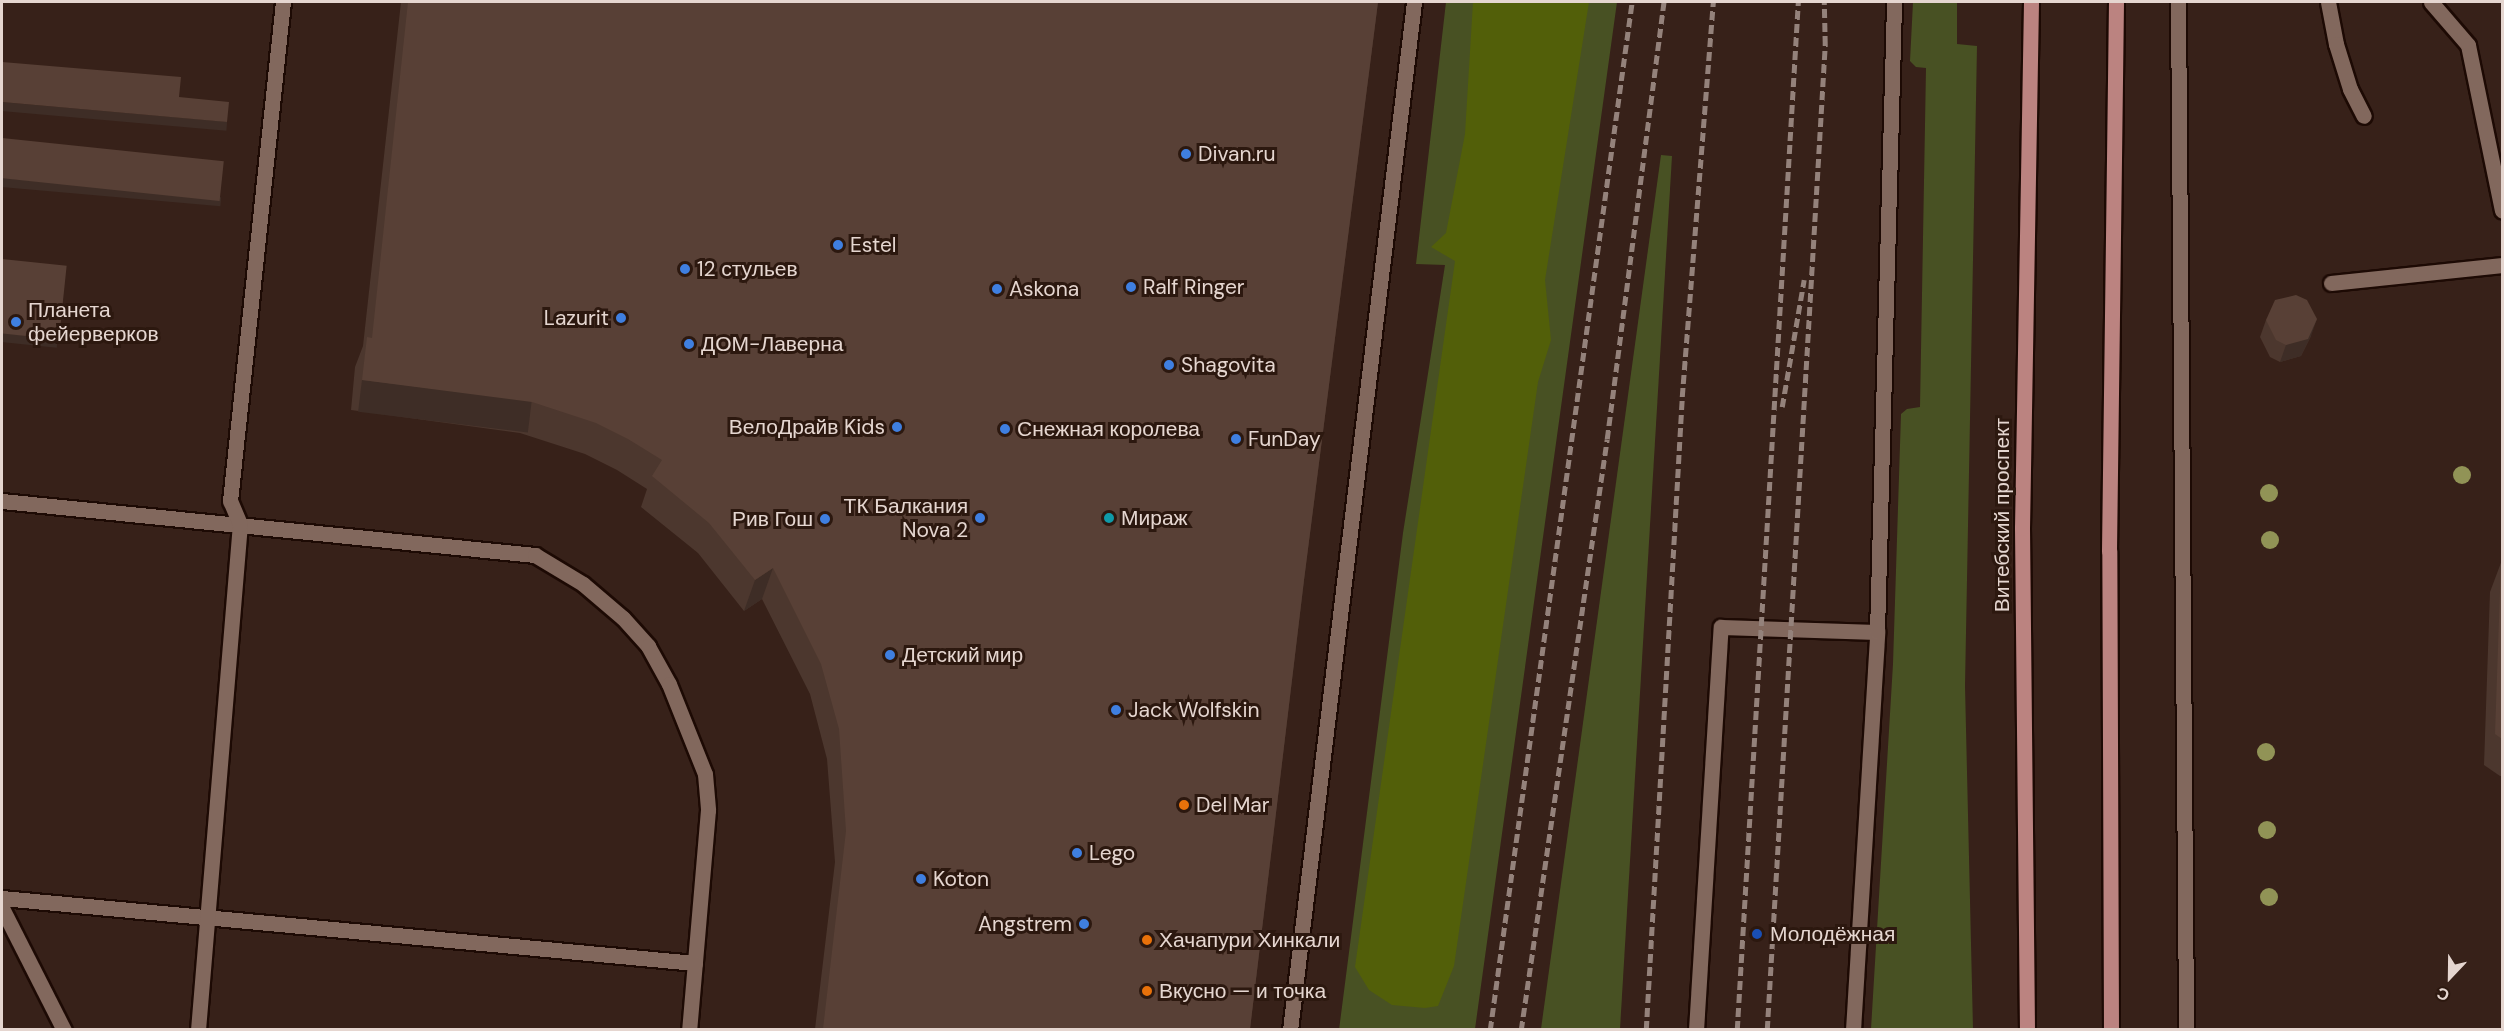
<!DOCTYPE html>
<html>
<head>
<meta charset="utf-8">
<style>
  body { margin:0 }
  #map { position:relative; width:2504px; height:1031px; overflow:hidden; background:#372119; font-family:"DM Sans",sans-serif }
  div>[style] { position:absolute }
  .green>* { inset:0; background:#485123 }
  .forest>* { inset:0; background:#525f09 }
  .roads { filter:drop-shadow(2px 0 #1d0a04) drop-shadow(-2px 0 #1d0a04) drop-shadow(0 2px #1d0a04) drop-shadow(0 -2px #1d0a04) }
  .lane>* { height:15px; margin:-7.5px; padding:0 7.5px; transform-origin:7.5px; border-radius:7.5px; background:#82685d }
  .primary>* { height:15px; margin:-7.5px; padding:0 7.5px; transform-origin:7.5px; border-radius:7.5px; background:#bb8380 }
  .rail>* { height:4.5px; margin-top:-2.25px; transform-origin:0; background:repeating-linear-gradient(90deg,#94827b 0 9px,transparent 0 13.5px) }
  .trees>* { width:18px; height:18px; margin:-9px; border-radius:50%; background:#919356 }
  .wall>* { inset:0; background:#4c372e }
  .shaded-wall>* { inset:0; background:#3e2d26; transform-origin:0 0 }
  .building>* { inset:0; background:#584036; transform-origin:0 0 }
  .dots>* { width:16px; height:16px; translate:-50% -50%; box-sizing:border-box; border:3px solid #2c180f; border-radius:50% }
  span { translate:-50% -50%; white-space:nowrap; text-align:center; line-height:1.15; -webkit-text-stroke:6px #2c180f; paint-order:stroke }
  .poi-label { font-size:21px; color:#e5d6d0 }
  .left { translate:0 -50%; text-align:left }
  .right { translate:-100% -50%; text-align:right }
  .street-label { font-size:21px; color:#e5d6d0 }
  .frame { position:absolute; inset:0; border:3px solid #e5d6d0; pointer-events:none }
  .north { position:absolute; left:2420px; top:947px; width:60px; height:60px; -webkit-text-stroke:4px #2c180f; paint-order:stroke; rotate:202deg; font-size:16px; font-weight:700; line-height:24px; text-align:center; color:#e5d6d0 }
  .north::after { content:''; display:block; margin:auto; width:21px; height:27px; background:#e5d6d0; clip-path:polygon(50% 0,100% 100%,50% 72%,0 100%) }
</style>
</head>
<body>
<div id="map">
  <div class="green">
    <i style="clip-path:polygon(1446px 2px,1617px 2px,1475px 1029px,1339px 1030px,1403px 533px,1445px 265px,1416px 264px)"></i>
    <i style="clip-path:polygon(1913px 2px,1957px 2px,1957px 44px,1977px 46px,1965px 686px,1973px 1029px,1871px 1029px,1893px 664px,1901px 414px,1907px 409px,1920px 407px,1926px 68px,1916px 67px,1910px 61px)"></i>
    <i style="clip-path:polygon(1661px 155px,1672px 156px,1620px 1029px,1541px 1029px)"></i>
  </div>
  <div class="forest">
    <i style="clip-path:polygon(1473px 2px,1589px 2px,1545px 280px,1551px 340px,1538px 382px,1454px 966px,1438px 1006px,1425px 1008px,1392px 1005px,1369px 990px,1355px 967px,1455px 261px,1431px 247px,1446px 233px,1465px 134px)"></i>
  </div>
  <div class="roads">
    <div class="lane">
      <i style="left:2178px;top:2px;width:1028px;rotate:89.55deg"></i>
      <i style="left:2328px;top:2px;width:43px;rotate:79.2deg"></i>
      <i style="left:2336px;top:44px;width:47px;rotate:72.7deg"></i>
      <i style="left:2350px;top:89px;width:30px;rotate:63deg"></i>
      <i style="left:2431px;top:2px;width:57px;rotate:49.3deg"></i>
      <i style="left:2468px;top:45px;width:169px;rotate:78.4deg"></i>
      <i style="left:2331px;top:283px;width:172px;rotate:-6deg"></i>
      <i style="left:2px;top:501px;width:536px;rotate:5.79deg"></i>
      <i style="left:535px;top:555px;width:56px;rotate:31.1deg"></i>
      <i style="left:583px;top:584px;width:52px;rotate:40.4deg"></i>
      <i style="left:623px;top:618px;width:38px;rotate:48deg"></i>
      <i style="left:648px;top:646px;width:43px;rotate:61.1deg"></i>
      <i style="left:669px;top:684px;width:97px;rotate:68.2deg"></i>
      <i style="left:705px;top:774px;width:36px;rotate:85deg"></i>
      <i style="left:708px;top:810px;width:221px;rotate:94.9deg"></i>
      <i style="left:2px;top:898px;width:696px;rotate:5.36deg"></i>
      <i style="left:2px;top:908px;width:137px;rotate:63.1deg"></i>
      <i style="left:198px;top:1030px;width:508px;rotate:-85.26deg"></i>
      <i style="left:240px;top:524px;width:25px;rotate:-113deg"></i>
      <i style="left:230px;top:501px;width:502px;rotate:-83.94deg"></i>
      <i style="left:1290px;top:1030px;width:1035px;rotate:-83.12deg"></i>
      <i style="left:1696px;top:1030px;width:404px;rotate:-86.5deg"></i>
      <i style="left:1721px;top:627px;width:156px;rotate:1.8deg"></i>
      <i style="left:1853px;top:1030px;width:399px;rotate:-86.5deg"></i>
      <i style="left:1877px;top:632px;width:630px;rotate:-88.45deg"></i>
    </div>
    <div class="primary">
      <i style="left:2027px;top:1030px;width:502px;rotate:-90.57deg"></i>
      <i style="left:2022px;top:528px;width:526px;rotate:-89.02deg"></i>
      <i style="left:2111px;top:1030px;width:479px;rotate:-90.2deg"></i>
      <i style="left:2109px;top:551px;width:549px;rotate:-89.27deg"></i>
    </div>
  </div>
  <div class="rail">
    <i style="left:1782px;top:407px;width:129px;rotate:-80.2deg"></i>
    <i style="left:1490px;top:1030px;width:1038px;rotate:-82.14deg"></i>
    <i style="left:1521px;top:1030px;width:597px;rotate:-81.72deg"></i>
    <i style="left:1607px;top:439px;width:441px;rotate:-82.6deg"></i>
    <i style="left:1646px;top:1030px;width:634px;rotate:-86.74deg"></i>
    <i style="left:1682px;top:397px;width:396px;rotate:-85.5deg"></i>
    <i style="left:1737px;top:1030px;width:1030px;rotate:-86.6deg"></i>
    <i style="left:1767px;top:1030px;width:987px;rotate:-86.63deg"></i>
    <i style="left:1825px;top:45px;width:43px;rotate:-91.3deg"></i>
  </div>
  <div class="trees">
    <i style="left:2462px;top:475px"></i>
    <i style="left:2269px;top:493px"></i>
    <i style="left:2270px;top:540px"></i>
    <i style="left:2266px;top:752px"></i>
    <i style="left:2267px;top:830px"></i>
    <i style="left:2269px;top:897px"></i>
  </div>
  <div class="wall">
    <i style="clip-path:polygon(401px 2px,1378px 2px,1304px 580px,1250px 1029px,815px 1029px,835px 862px,827px 759px,810px 694px,762px 599px,744px 611px,698px 553px,641px 507px,647px 489px,617px 470px,585px 454px,520px 433px,351px 410px,355px 367px,363px 346px)"></i>
    <i style="clip-path:polygon(2266px 320px,2311px 336px,2301px 356px,2280px 362px,2270px 357px,2260px 337px)"></i>
    <i style="clip-path:polygon(2502px 560px,2502px 776px,2500px 776px,2484px 765px,2490px 592px)"></i>
  </div>
  <div class="shaded-wall">
    <i style="left:2px;top:102px;width:226px;height:9px;rotate:5deg"></i>
    <i style="left:2px;top:178px;width:220px;height:9px;rotate:5deg"></i>
    <i style="clip-path:polygon(2317px 319px,2311px 336px,2301px 356px,2280px 362px,2286px 345px)"></i>
    <i style="left:2px;top:333px;width:56px;height:9px;rotate:6deg"></i>
    <i style="left:362px;top:380px;width:171px;height:32px;rotate:7deg"></i>
    <i style="clip-path:polygon(773px 568px,762px 599px,744px 611px,755px 580px)"></i>
  </div>
  <div class="building">
    <i style="clip-path:polygon(408px 2px,1378px 2px,1304px 580px,1250px 1029px,823px 1029px,846px 831px,839px 729px,821px 664px,773px 568px,755px 580px,709px 523px,652px 476px,662px 460px,628px 439px,596px 423px,532px 402px,362px 380px,367px 337px,372px 338px)"></i>
    <i style="clip-path:polygon(2px 62px,181px 77px,179px 97px,229px 102px,227px 122px,2px 102px)"></i>
    <i style="left:2px;top:138px;width:223px;height:40px;rotate:6deg"></i>
    <i style="left:2px;top:259px;width:65px;height:74px;rotate:6deg"></i>
    <i style="clip-path:polygon(2296px 295px,2307px 300px,2317px 319px,2308px 339px,2286px 345px,2276px 340px,2266px 320px,2275px 300px)"></i>
    <i style="clip-path:polygon(2502px 560px,2502px 739px,2495px 734px,2501px 562px)"></i>
  </div>
  <div class="dots">
    <i style="left:1186px;top:154px;background:#3f7fe0"></i>
    <i style="left:838px;top:245px;background:#3f7fe0"></i>
    <i style="left:685px;top:269px;background:#3f7fe0"></i>
    <i style="left:1131px;top:287px;background:#3f7fe0"></i>
    <i style="left:997px;top:289px;background:#3f7fe0"></i>
    <i style="left:621px;top:318px;background:#3f7fe0"></i>
    <i style="left:16px;top:322px;background:#3f7fe0"></i>
    <i style="left:689px;top:344px;background:#3f7fe0"></i>
    <i style="left:1169px;top:365px;background:#3f7fe0"></i>
    <i style="left:897px;top:427px;background:#3f7fe0"></i>
    <i style="left:1005px;top:429px;background:#3f7fe0"></i>
    <i style="left:1236px;top:439px;background:#3f7fe0"></i>
    <i style="left:980px;top:518px;background:#3f7fe0"></i>
    <i style="left:1109px;top:518px;background:#0f9aa8"></i>
    <i style="left:825px;top:519px;background:#3f7fe0"></i>
    <i style="left:890px;top:655px;background:#3f7fe0"></i>
    <i style="left:1116px;top:710px;background:#3f7fe0"></i>
    <i style="left:1184px;top:805px;background:#e8710a"></i>
    <i style="left:1077px;top:853px;background:#3f7fe0"></i>
    <i style="left:921px;top:879px;background:#3f7fe0"></i>
    <i style="left:1084px;top:924px;background:#3f7fe0"></i>
    <i style="left:1757px;top:934px;background:#1a4fb4"></i>
    <i style="left:1147px;top:940px;background:#e8710a"></i>
    <i style="left:1147px;top:991px;background:#e8710a"></i>
  </div>
  <div class="poi-label">
    <span class="left" style="left:1198px;top:154px">Divan.ru</span>
    <span class="left" style="left:850px;top:245px">Estel</span>
    <span class="left" style="left:697px;top:269px">12 стульев</span>
    <span class="left" style="left:1143px;top:287px">Ralf Ringer</span>
    <span class="left" style="left:1009px;top:289px">Askona</span>
    <span class="left" style="left:28px;top:322px">Планета<br>фейерверков</span>
    <span class="right" style="left:609px;top:318px">Lazurit</span>
    <span class="left" style="left:701px;top:344px">ДОМ-Лаверна</span>
    <span class="left" style="left:1181px;top:365px">Shagovita</span>
    <span class="right" style="left:885px;top:427px">ВелоДрайв Kids</span>
    <span class="left" style="left:1017px;top:429px">Снежная королева</span>
    <span class="left" style="left:1248px;top:439px">FunDay</span>
    <span class="right" style="left:968px;top:518px">ТК Балкания<br>Nova 2</span>
    <span class="left" style="left:1121px;top:518px">Мираж</span>
    <span class="right" style="left:813px;top:519px">Рив Гош</span>
    <span class="left" style="left:902px;top:655px">Детский мир</span>
    <span class="left" style="left:1128px;top:710px">Jack Wolfskin</span>
    <span class="left" style="left:1196px;top:805px">Del Mar</span>
    <span class="left" style="left:1089px;top:853px">Lego</span>
    <span class="left" style="left:933px;top:879px">Koton</span>
    <span class="right" style="left:1072px;top:924px">Angstrem</span>
    <span class="left" style="left:1770px;top:934px">Молодёжная</span>
    <span class="left" style="left:1159px;top:940px">Хачапури Хинкали</span>
    <span class="left" style="left:1159px;top:991px">Вкусно — и точка</span>
  </div>
  <div class="street-label">
    <span style="left:2002px;top:515px;rotate:-90deg">Витебский проспект</span>
  </div>
  <div class="frame"></div>
  <div class="north">С</div>
</div>
</body>
</html>
